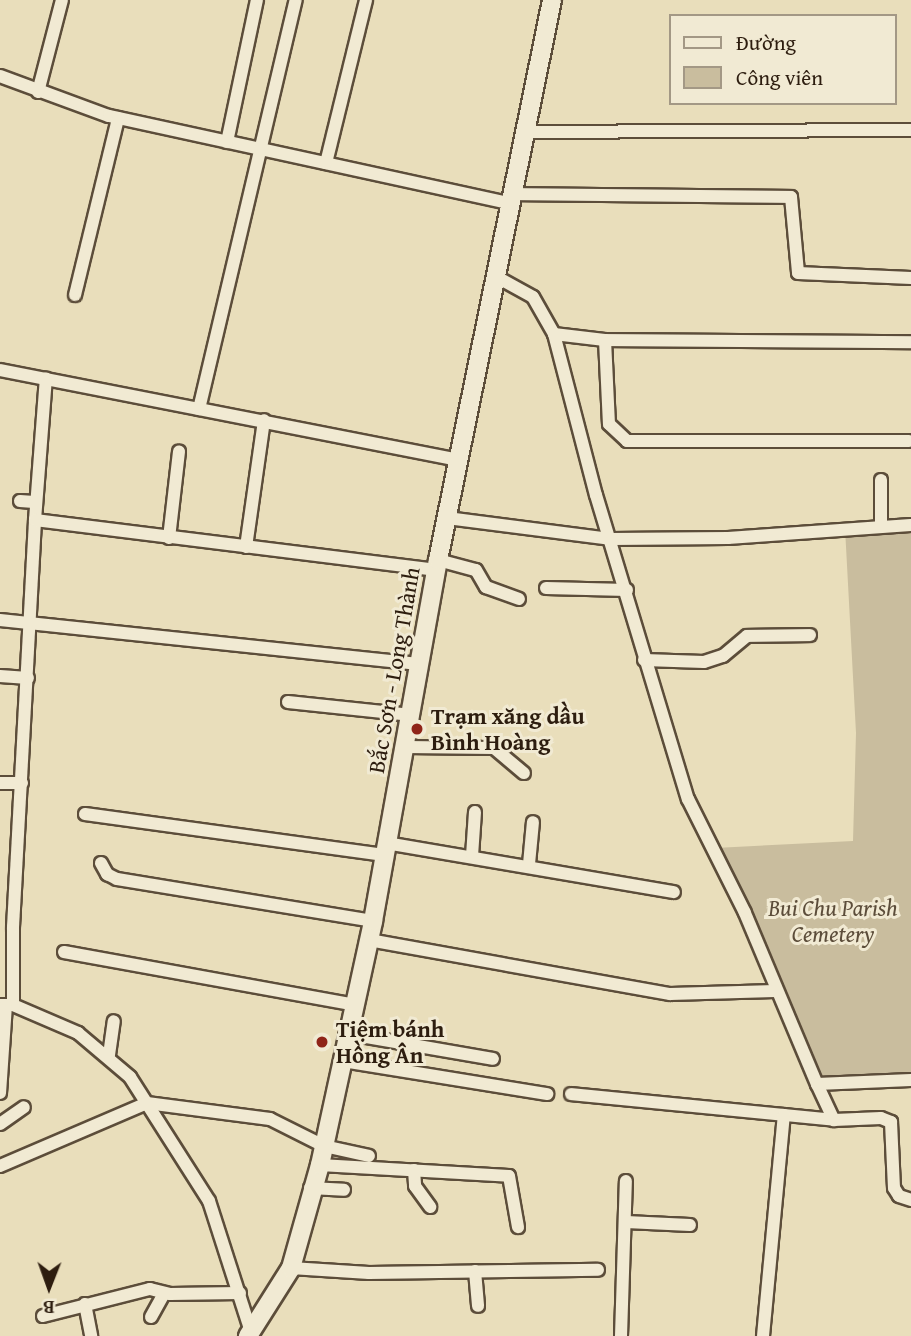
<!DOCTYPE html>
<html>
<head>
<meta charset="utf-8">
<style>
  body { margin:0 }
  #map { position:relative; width:911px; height:1336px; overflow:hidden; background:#e9debb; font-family:"Gentium Book Plus",serif }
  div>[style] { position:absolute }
  .green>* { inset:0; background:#c9bd9e }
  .roads { filter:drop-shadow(2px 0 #5c4d3a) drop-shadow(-2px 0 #5c4d3a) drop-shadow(0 2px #5c4d3a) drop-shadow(0 -2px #5c4d3a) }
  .street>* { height:12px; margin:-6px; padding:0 6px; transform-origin:6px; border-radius:6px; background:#f1ead3 }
  .secondary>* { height:18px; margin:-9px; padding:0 9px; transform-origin:9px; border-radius:9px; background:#f1ead3 }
  .dots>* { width:19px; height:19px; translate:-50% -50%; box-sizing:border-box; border:4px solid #f1ead3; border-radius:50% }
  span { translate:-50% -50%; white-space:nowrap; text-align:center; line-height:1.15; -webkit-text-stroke:6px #f1ead3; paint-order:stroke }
  .street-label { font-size:23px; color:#2d1d0f }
  .poi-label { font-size:23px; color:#2d1d0f; font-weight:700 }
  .left { translate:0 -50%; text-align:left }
  .park-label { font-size:23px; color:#5c4d3a; font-style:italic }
  .legend { position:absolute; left:669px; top:14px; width:228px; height:91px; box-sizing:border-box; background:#f1ead3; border:2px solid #a39885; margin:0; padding:9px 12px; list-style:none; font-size:21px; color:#2d1d0f }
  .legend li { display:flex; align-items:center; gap:14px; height:35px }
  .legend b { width:35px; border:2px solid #a39885 }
  .north { position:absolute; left:14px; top:1252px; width:70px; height:70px; -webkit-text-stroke:5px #f1ead3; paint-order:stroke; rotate:181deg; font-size:19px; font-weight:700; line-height:28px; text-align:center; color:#2d1d0f }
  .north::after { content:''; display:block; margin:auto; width:24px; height:32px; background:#2d1d0f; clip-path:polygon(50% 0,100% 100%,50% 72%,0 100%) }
</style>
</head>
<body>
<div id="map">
  <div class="green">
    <i style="clip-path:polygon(911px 527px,911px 1080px,817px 1084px,715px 848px,853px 841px,856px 733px,845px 528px)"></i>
  </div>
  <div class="roads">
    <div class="street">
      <i style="left:0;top:76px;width:116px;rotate:20.2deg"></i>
      <i style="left:109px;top:116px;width:409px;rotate:12.3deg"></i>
      <i style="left:38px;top:92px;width:95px;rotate:-75.4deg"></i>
      <i style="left:523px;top:132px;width:388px;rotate:-0.3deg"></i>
      <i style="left:227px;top:142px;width:145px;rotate:-78.1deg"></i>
      <i style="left:326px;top:163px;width:168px;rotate:-76.2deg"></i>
      <i style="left:510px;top:194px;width:281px;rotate:0.6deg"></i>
      <i style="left:791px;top:197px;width:76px;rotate:84.7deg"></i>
      <i style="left:798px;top:273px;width:113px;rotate:2.5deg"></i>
      <i style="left:495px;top:276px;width:43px;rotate:28.9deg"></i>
      <i style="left:533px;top:297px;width:43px;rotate:60.4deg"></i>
      <i style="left:554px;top:334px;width:166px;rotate:75.4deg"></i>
      <i style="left:596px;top:495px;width:318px;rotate:73.2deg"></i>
      <i style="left:688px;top:799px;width:127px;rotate:63.4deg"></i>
      <i style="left:745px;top:913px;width:186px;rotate:67.2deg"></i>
      <i style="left:817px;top:1084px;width:94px;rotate:-2.4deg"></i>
      <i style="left:75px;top:295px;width:182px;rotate:-76.3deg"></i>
      <i style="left:554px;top:334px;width:51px;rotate:6.7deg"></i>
      <i style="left:605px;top:340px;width:306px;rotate:0.4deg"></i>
      <i style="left:605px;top:340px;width:84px;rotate:87.3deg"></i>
      <i style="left:609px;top:424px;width:25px;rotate:43deg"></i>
      <i style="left:627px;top:441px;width:282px"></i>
      <i style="left:0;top:370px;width:468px;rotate:11.1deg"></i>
      <i style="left:199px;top:409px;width:420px;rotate:-76.7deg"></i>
      <i style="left:20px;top:501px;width:14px;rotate:4deg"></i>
      <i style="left:447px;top:518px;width:166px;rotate:7.3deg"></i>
      <i style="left:612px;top:539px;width:116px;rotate:-0.5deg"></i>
      <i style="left:728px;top:538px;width:183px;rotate:-4.1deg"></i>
      <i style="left:35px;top:520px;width:142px;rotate:-85.6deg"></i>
      <i style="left:881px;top:526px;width:46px;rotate:-90deg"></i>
      <i style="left:169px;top:538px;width:87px;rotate:-83.4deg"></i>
      <i style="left:246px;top:547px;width:128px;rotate:-81.9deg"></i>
      <i style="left:438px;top:560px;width:39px;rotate:15deg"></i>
      <i style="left:476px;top:570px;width:20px;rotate:60deg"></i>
      <i style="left:486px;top:587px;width:35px;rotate:20deg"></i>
      <i style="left:546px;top:588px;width:81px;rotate:1.4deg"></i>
      <i style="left:0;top:620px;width:421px;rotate:6deg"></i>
      <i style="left:644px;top:660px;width:60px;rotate:1.9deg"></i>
      <i style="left:704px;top:662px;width:20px;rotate:-18deg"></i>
      <i style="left:723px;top:656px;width:31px;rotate:-40deg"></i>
      <i style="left:747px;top:636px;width:63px;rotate:-0.9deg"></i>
      <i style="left:0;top:676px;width:28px;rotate:4deg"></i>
      <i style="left:288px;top:702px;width:124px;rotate:6deg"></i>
      <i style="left:406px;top:747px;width:88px;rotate:0.7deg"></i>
      <i style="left:494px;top:748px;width:39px;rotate:40deg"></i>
      <i style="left:0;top:783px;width:22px"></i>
      <i style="left:85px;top:814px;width:302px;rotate:7.8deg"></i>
      <i style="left:386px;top:843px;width:292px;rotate:9.7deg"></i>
      <i style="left:472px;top:856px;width:44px;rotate:-86.1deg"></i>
      <i style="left:101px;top:863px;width:13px;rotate:61deg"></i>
      <i style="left:107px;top:874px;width:11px;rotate:27deg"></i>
      <i style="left:117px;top:879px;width:259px;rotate:9.3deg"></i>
      <i style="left:529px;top:864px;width:42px;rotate:-84.6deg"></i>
      <i style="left:369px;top:940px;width:306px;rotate:10.2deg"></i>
      <i style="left:670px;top:994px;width:105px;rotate:-1.6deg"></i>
      <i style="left:64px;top:952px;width:296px;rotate:10.3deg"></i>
      <i style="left:0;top:1005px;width:13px"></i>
      <i style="left:13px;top:1005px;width:78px;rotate:-90deg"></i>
      <i style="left:13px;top:927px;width:408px;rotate:-86.9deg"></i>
      <i style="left:35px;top:520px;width:405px;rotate:7.1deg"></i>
      <i style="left:13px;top:1005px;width:71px;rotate:23.3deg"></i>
      <i style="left:78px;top:1033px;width:68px;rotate:40.2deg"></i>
      <i style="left:130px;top:1077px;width:147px;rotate:57.5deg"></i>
      <i style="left:209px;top:1201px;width:138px;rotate:72.2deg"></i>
      <i style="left:349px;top:1034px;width:146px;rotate:9.8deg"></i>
      <i style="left:109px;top:1055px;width:34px;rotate:-82deg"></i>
      <i style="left:343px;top:1061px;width:207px;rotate:9.2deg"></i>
      <i style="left:817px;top:1084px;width:40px;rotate:65deg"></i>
      <i style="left:834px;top:1120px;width:47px;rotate:-2.4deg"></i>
      <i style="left:881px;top:1118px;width:11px;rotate:22deg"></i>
      <i style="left:891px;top:1122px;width:66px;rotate:87.4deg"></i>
      <i style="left:894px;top:1188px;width:9px;rotate:58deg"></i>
      <i style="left:899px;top:1196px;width:13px;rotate:18deg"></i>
      <i style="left:0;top:1093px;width:88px;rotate:-86.1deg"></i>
      <i style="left:571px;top:1094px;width:264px;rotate:5.6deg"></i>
      <i style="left:0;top:1124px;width:29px;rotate:-35deg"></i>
      <i style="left:320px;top:1165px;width:189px;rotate:3.3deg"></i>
      <i style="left:509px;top:1176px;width:52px;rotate:80deg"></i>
      <i style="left:0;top:1166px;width:160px;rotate:-23.2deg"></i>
      <i style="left:147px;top:1103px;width:124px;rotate:7.4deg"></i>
      <i style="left:270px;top:1119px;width:60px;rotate:26.6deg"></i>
      <i style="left:324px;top:1146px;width:46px;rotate:12.5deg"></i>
      <i style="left:414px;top:1170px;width:16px;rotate:86deg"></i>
      <i style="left:415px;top:1186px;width:26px;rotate:54deg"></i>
      <i style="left:310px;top:1188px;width:34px;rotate:3deg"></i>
      <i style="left:626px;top:1222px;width:64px;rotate:2.7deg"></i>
      <i style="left:291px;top:1268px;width:78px;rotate:3.7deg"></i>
      <i style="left:369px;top:1273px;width:229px;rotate:-0.8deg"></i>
      <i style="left:475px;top:1271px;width:35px;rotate:85deg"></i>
      <i style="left:85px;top:1304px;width:33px;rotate:79deg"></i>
      <i style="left:43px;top:1316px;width:110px;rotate:-14.2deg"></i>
      <i style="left:150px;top:1289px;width:21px;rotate:14deg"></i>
      <i style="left:170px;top:1294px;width:70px;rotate:-0.8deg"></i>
      <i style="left:151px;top:1317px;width:26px;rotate:-61deg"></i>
      <i style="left:621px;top:1336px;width:155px;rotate:-88.2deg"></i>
      <i style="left:763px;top:1336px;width:222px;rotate:-84.6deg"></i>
    </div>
    <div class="secondary">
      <i style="left:248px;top:1336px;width:80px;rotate:-57.7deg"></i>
      <i style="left:291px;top:1268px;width:107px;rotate:-74.3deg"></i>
      <i style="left:320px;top:1165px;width:250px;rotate:-77.7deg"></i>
      <i style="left:373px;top:921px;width:367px;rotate:-79.8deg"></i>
      <i style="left:438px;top:560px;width:571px;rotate:-78.49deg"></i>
    </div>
  </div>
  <div class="dots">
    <i style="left:417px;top:729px;background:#8f2418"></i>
    <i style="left:322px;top:1042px;background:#8f2418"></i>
  </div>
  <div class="street-label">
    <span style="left:394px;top:670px;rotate:-80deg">Bắc Sơn - Long Thành</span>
  </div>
  <div class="poi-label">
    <span class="left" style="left:431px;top:729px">Trạm xăng dầu<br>Bình Hoàng</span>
    <span class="left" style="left:336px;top:1042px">Tiệm bánh<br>Hồng Ân</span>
  </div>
  <div class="park-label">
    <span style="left:833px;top:921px">Bui Chu Parish<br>Cemetery</span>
  </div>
  <ul class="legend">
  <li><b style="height:9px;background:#f1ead3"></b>Đường</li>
  <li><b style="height:19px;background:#c9bd9e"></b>Công viên</li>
  </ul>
  <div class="north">B</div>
</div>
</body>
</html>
